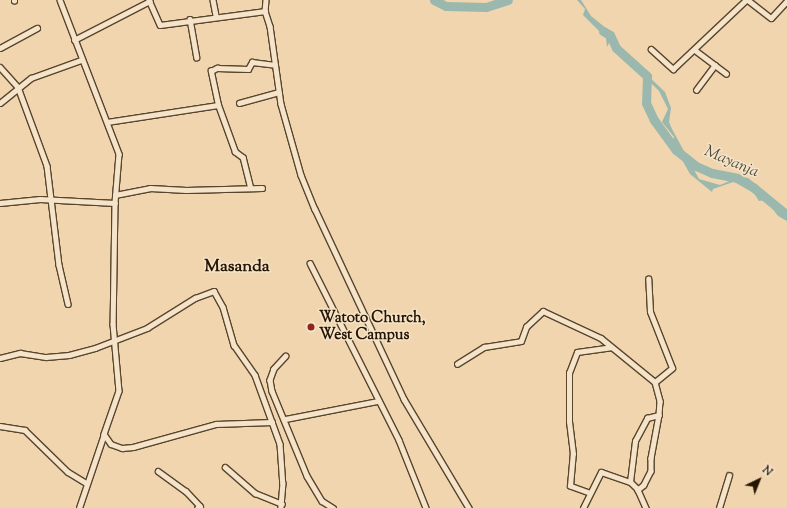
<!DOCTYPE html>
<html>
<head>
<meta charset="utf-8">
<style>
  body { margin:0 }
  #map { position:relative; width:787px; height:508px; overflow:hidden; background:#f0d5ae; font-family:"Sorts Mill Goudy",serif }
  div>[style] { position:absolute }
  .water>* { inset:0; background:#9ab8ad }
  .river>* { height:9px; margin:-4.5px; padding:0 4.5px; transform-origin:4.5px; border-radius:4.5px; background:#9ab8ad }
  .roads { filter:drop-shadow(1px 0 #58452c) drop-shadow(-1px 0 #58452c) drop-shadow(0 1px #58452c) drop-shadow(0 -1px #58452c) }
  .minor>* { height:4.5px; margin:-2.25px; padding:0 2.25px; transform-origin:2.25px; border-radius:2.25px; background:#f5e4ca }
  .dots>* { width:11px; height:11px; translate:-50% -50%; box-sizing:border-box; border:2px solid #f5e4ca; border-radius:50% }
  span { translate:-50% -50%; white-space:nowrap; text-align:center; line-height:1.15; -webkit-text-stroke:3px #f5e4ca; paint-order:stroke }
  .poi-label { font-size:15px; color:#261500; font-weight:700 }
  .left { translate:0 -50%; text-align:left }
  .water-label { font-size:16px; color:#4f4e3d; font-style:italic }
  .quarter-label { font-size:17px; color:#261500; font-weight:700 }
  .north { position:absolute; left:739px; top:460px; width:40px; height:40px; -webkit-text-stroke:3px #f5e4ca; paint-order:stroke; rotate:43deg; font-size:11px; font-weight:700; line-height:16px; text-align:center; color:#261500 }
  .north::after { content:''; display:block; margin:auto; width:14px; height:18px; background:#261500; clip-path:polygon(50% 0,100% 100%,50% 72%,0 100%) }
</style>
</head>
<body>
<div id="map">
  <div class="water">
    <i style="clip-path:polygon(577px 0,581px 0,591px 16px,612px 33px,624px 53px,665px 92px,671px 108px,669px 122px,672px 129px,699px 179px,720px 185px,739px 177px,748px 178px,768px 194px,776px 209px,787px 211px,787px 221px,778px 216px,766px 200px,759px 201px,746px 181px,736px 181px,713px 189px,712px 192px,690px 174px,672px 142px,674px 137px,662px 122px,668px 109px,659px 91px,617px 49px,611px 39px,607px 47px,606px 38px,583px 15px,585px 9px)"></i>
  </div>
  <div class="river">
    <i style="left:434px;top:0;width:13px;rotate:27deg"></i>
    <i style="left:446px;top:6px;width:40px;rotate:1.4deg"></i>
    <i style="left:486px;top:7px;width:23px;rotate:-18deg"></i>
    <i style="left:603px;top:31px;width:8px;rotate:30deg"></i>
    <i style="left:610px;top:35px;width:14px;rotate:65deg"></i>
    <i style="left:616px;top:48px;width:42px;rotate:42.1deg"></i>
    <i style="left:647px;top:76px;width:27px;rotate:92deg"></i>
    <i style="left:646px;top:103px;width:19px;rotate:65deg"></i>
    <i style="left:654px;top:120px;width:37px;rotate:54deg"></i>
    <i style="left:676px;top:150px;width:26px;rotate:39deg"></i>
    <i style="left:696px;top:166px;width:17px;rotate:24deg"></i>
    <i style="left:712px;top:173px;width:25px;rotate:11deg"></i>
    <i style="left:737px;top:178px;width:20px;rotate:30deg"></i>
    <i style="left:754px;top:188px;width:43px;rotate:39.3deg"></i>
  </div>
  <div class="roads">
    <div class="minor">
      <i style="left:60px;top:0;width:165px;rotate:69deg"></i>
      <i style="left:119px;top:154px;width:49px;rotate:94.7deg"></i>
      <i style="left:115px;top:203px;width:121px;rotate:90.9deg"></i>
      <i style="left:113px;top:324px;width:67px;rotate:84.9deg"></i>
      <i style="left:119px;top:391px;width:46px;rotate:109.2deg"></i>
      <i style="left:104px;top:434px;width:12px;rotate:55deg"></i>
      <i style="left:111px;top:444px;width:12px;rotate:20deg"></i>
      <i style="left:122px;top:448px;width:11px;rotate:-5deg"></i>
      <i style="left:133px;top:447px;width:86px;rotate:-15.5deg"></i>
      <i style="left:216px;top:424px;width:56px;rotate:-2deg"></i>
      <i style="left:149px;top:0;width:27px;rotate:66deg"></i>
      <i style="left:160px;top:25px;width:106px;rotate:-7.6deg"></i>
      <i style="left:213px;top:0;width:16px;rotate:79deg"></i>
      <i style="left:266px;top:0;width:11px;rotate:95deg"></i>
      <i style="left:265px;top:11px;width:16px;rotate:72deg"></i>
      <i style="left:270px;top:26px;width:79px;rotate:82deg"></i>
      <i style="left:281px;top:104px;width:74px;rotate:74.3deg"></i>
      <i style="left:301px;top:175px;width:37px;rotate:68deg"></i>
      <i style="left:315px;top:209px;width:210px;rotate:64.9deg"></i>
      <i style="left:404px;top:399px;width:127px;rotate:59.2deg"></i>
      <i style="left:748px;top:0;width:29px;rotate:38deg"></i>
      <i style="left:771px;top:18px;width:23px;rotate:-47deg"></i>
      <i style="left:14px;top:1px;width:1px;rotate:-90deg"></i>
      <i style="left:190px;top:19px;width:39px;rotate:80deg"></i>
      <i style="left:74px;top:40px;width:85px;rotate:-27.2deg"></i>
      <i style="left:0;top:48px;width:42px;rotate:-28.4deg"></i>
      <i style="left:651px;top:49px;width:30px;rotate:42deg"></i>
      <i style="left:673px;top:69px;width:100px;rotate:-43.4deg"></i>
      <i style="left:695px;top:50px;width:39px;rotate:37deg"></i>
      <i style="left:0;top:67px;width:27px;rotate:48deg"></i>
      <i style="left:18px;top:87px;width:84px;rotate:69.8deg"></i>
      <i style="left:47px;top:166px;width:100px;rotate:83.1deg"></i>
      <i style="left:59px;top:265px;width:40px;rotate:77deg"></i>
      <i style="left:696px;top:90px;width:31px;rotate:-53deg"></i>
      <i style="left:0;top:103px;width:40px;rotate:-39deg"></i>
      <i style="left:31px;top:78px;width:53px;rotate:-19.8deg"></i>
      <i style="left:239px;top:103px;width:41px;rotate:-15.4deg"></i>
      <i style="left:107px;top:122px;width:112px;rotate:-8.7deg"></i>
      <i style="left:250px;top:187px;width:30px;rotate:-104deg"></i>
      <i style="left:243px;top:158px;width:10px;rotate:-143deg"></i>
      <i style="left:235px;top:152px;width:50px;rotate:-109.9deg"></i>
      <i style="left:218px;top:105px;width:35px;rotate:-102deg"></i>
      <i style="left:211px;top:71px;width:7px;rotate:-27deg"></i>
      <i style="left:217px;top:68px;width:31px;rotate:2deg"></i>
      <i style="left:248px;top:69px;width:8px;rotate:-60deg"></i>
      <i style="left:252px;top:62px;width:23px;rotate:7deg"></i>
      <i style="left:115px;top:195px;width:36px;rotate:-11deg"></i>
      <i style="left:150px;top:188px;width:36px;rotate:3deg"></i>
      <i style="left:186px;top:190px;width:76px;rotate:-1.5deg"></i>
      <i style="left:0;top:203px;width:40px;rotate:-5.7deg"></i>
      <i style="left:40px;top:199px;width:75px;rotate:3.1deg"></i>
      <i style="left:310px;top:263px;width:198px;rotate:63.3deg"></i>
      <i style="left:399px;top:440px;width:73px;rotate:68.3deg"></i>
      <i style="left:286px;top:356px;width:18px;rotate:133deg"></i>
      <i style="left:274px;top:369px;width:12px;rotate:110deg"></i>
      <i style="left:270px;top:380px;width:11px;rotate:80deg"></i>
      <i style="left:272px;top:391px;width:92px;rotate:67.6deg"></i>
      <i style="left:307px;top:476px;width:29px;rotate:59deg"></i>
      <i style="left:322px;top:501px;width:13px;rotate:32deg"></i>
      <i style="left:0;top:358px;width:21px;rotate:-14deg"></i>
      <i style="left:20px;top:353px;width:26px;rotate:9deg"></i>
      <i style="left:46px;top:357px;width:23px;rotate:-5deg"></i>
      <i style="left:69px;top:355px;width:27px;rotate:-15deg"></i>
      <i style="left:95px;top:348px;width:56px;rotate:-21deg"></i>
      <i style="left:147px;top:328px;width:57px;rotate:-32deg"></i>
      <i style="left:195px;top:298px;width:20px;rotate:-20deg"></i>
      <i style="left:214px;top:291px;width:18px;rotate:61deg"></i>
      <i style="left:223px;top:307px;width:40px;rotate:74deg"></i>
      <i style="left:234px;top:345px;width:37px;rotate:55deg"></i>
      <i style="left:255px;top:375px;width:73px;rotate:70.1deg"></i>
      <i style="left:280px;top:444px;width:39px;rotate:86deg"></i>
      <i style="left:283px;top:483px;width:25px;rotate:95deg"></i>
      <i style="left:457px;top:364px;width:32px;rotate:-32deg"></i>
      <i style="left:484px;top:347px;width:37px;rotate:-9deg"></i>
      <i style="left:521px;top:341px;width:15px;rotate:-70deg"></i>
      <i style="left:526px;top:327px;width:23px;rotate:-43deg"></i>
      <i style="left:543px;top:311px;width:64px;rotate:25deg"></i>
      <i style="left:601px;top:338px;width:70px;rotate:39.2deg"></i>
      <i style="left:655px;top:382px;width:22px;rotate:-39deg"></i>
      <i style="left:672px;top:368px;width:60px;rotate:-111.4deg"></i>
      <i style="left:650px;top:312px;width:33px;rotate:-93deg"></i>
      <i style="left:655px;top:382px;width:20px;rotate:75deg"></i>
      <i style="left:660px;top:401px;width:14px;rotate:94deg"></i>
      <i style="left:659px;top:415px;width:44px;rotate:100.5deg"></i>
      <i style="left:651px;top:458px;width:13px;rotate:90deg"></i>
      <i style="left:651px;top:471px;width:16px;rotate:117deg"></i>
      <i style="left:644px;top:485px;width:8px;rotate:140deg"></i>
      <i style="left:638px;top:490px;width:11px;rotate:-135deg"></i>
      <i style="left:630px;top:482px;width:41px;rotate:-83deg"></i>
      <i style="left:635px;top:441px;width:26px;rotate:-62deg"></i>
      <i style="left:647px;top:418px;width:12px;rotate:-14deg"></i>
      <i style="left:285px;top:419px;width:95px;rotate:-11deg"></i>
      <i style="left:0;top:426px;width:25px;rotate:9deg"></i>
      <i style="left:25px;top:430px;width:60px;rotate:44.3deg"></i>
      <i style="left:68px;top:472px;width:21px;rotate:31deg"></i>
      <i style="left:225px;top:467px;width:40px;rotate:41deg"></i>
      <i style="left:255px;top:493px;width:29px;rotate:22deg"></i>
      <i style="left:158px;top:471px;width:34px;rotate:36deg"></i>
      <i style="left:186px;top:491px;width:21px;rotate:47deg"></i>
      <i style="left:200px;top:506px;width:3px;rotate:135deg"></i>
      <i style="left:638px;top:490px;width:20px;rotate:66deg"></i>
      <i style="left:589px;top:493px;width:20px;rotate:-160deg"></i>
      <i style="left:570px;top:486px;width:32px;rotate:-85deg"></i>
      <i style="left:573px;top:454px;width:32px;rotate:-97deg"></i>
      <i style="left:569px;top:422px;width:49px;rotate:-90deg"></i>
      <i style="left:569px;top:373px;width:22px;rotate:-69deg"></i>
      <i style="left:577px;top:352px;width:34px;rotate:-8deg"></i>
      <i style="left:79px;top:508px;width:78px;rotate:-71.3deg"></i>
      <i style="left:583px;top:508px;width:40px;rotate:-63.4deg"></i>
      <i style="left:601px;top:472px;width:31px;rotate:19deg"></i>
      <i style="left:719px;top:508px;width:34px;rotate:-73deg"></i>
    </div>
  </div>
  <div class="dots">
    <i style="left:311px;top:327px;background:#8f2418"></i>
  </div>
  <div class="poi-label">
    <span class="left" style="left:319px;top:327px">Watoto Church,<br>West Campus</span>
  </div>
  <div class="water-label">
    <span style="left:731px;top:163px;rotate:23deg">Mayanja</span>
  </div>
  <div class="quarter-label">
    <span style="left:237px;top:268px">Masanda</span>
  </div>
  <div class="north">N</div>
</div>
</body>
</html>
